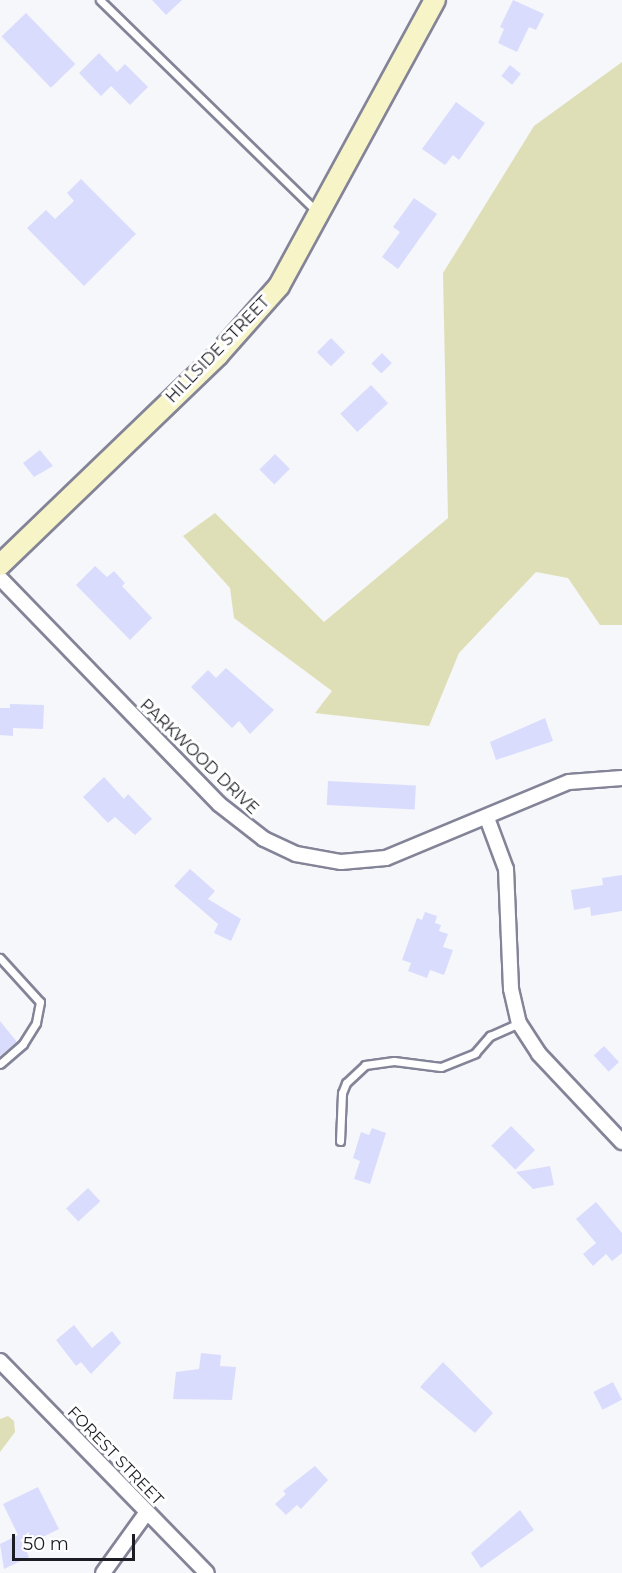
<!DOCTYPE html>
<html>
<head>
<meta charset="utf-8">
<style>
  body { margin:0 }
  #map { position:relative; width:622px; height:1573px; overflow:hidden; background:#f6f7fb; font-family:Montserrat,sans-serif }
  div>[style] { position:absolute }
  .green>* { inset:0; background:#dfdfb7 }
  .building>* { inset:0; background:#dadcfd; transform-origin:0 0 }
  .roads { filter:drop-shadow(2px 0 #848498) drop-shadow(-2px 0 #848498) drop-shadow(0 2px #848498) drop-shadow(0 -2px #848498) }
  .lane>* { height:7px; margin:-3.5px; padding:0 3.5px; transform-origin:3.5px; border-radius:3.5px; background:#fff }
  .street>* { height:14px; margin:-7px; padding:0 7px; transform-origin:7px; border-radius:7px; background:#fff }
  .secondary>* { height:20px; margin:-10px; padding:0 10px; transform-origin:10px; border-radius:10px; background:#f7f5c7 }
  span { translate:-50% -50%; white-space:nowrap; text-align:center; line-height:1.15; -webkit-text-stroke:6px #fff; paint-order:stroke }
  .street-label { font-size:16px; color:#1c1d24 }
  .scale { position:absolute; left:12px; top:1534px; width:123px; height:27px; box-sizing:border-box; border:3px solid #1c1d24; border-top:0; padding-left:8px; font-size:18px; line-height:21px; white-space:nowrap; color:#1c1d24; -webkit-text-stroke:4px #fff; paint-order:stroke }
</style>
</head>
<body>
<div id="map">
  <div class="green">
    <i style="clip-path:polygon(622px 62px,622px 625px,600px 625px,568px 578px,536px 572px,459px 653px,429px 726px,315px 713px,332px 691px,234px 618px,230px 588px,183px 536px,215px 513px,324px 622px,448px 518px,443px 273px,534px 126px)"></i>
    <i style="clip-path:polygon(8px 1416px,14px 1421px,15px 1432px,0 1452px,0 1419px)"></i>
  </div>
  <div class="building">
    <i style="clip-path:polygon(152px 0,182px 0,166px 15px)"></i>
    <i style="clip-path:polygon(513px 0,544px 14px,536px 30px,529px 27px,517px 52px,498px 43px,504px 29px,500px 27px)"></i>
    <i style="left:26px;top:13px;width:71px;height:34px;rotate:46deg"></i>
    <i style="clip-path:polygon(99px 53px,117px 72px,125px 64px,148px 87px,130px 105px,111px 86px,101px 96px,79px 73px)"></i>
    <i style="left:510px;top:65px;width:14px;height:14px;rotate:39deg"></i>
    <i style="clip-path:polygon(456px 102px,485px 123px,459px 160px,453px 155px,445px 165px,422px 149px)"></i>
    <i style="clip-path:polygon(81px 179px,136px 234px,84px 286px,27px 228px,46px 210px,55px 219px,74px 201px,67px 193px)"></i>
    <i style="clip-path:polygon(414px 198px,437px 214px,398px 269px,382px 257px,400px 232px,393px 227px)"></i>
    <i style="left:331px;top:338px;width:20px;height:20px;rotate:45deg"></i>
    <i style="left:382px;top:353px;width:14px;height:15px;rotate:45deg"></i>
    <i style="left:371px;top:385px;width:25px;height:42px;rotate:47deg"></i>
    <i style="clip-path:polygon(40px 450px,53px 466px,34px 477px,23px 463px)"></i>
    <i style="left:275px;top:454px;width:21px;height:22px;rotate:45deg"></i>
    <i style="clip-path:polygon(95px 566px,107px 577px,114px 571px,125px 583px,122px 586px,152px 618px,130px 640px,76px 585px)"></i>
    <i style="clip-path:polygon(226px 668px,274px 710px,250px 734px,239px 721px,232px 728px,191px 687px,208px 670px,216px 678px)"></i>
    <i style="clip-path:polygon(10px 704px,44px 705px,43px 729px,13px 728px,13px 736px,0 735px,0 708px,10px 708px)"></i>
    <i style="clip-path:polygon(545px 718px,553px 741px,496px 760px,490px 742px)"></i>
    <i style="clip-path:polygon(104px 777px,124px 799px,128px 794px,152px 819px,135px 835px,115px 817px,108px 823px,83px 797px)"></i>
    <i style="left:328px;top:781px;width:88px;height:24px;rotate:3deg"></i>
    <i style="clip-path:polygon(190px 869px,215px 891px,208px 899px,241px 919px,231px 941px,214px 933px,218px 924px,174px 886px)"></i>
    <i style="clip-path:polygon(622px 875px,622px 911px,591px 916px,590px 907px,574px 910px,571px 890px,603px 885px,602px 878px)"></i>
    <i style="clip-path:polygon(425px 912px,437px 916px,435px 923px,441px 925px,439px 931px,448px 934px,443px 947px,453px 950px,444px 975px,430px 970px,427px 978px,408px 971px,411px 963px,402px 960px,417px 918px,422px 920px)"></i>
    <i style="clip-path:polygon(0 1021px,17px 1042px,0 1056px)"></i>
    <i style="left:604px;top:1046px;width:22px;height:14px;rotate:47deg"></i>
    <i style="left:511px;top:1126px;width:34px;height:28px;rotate:45deg"></i>
    <i style="clip-path:polygon(372px 1128px,386px 1133px,370px 1184px,354px 1179px,360px 1161px,353px 1158px,361px 1132px,369px 1135px)"></i>
    <i style="clip-path:polygon(550px 1166px,554px 1185px,533px 1189px,516px 1172px)"></i>
    <i style="left:88px;top:1188px;width:18px;height:30px;rotate:47deg"></i>
    <i style="clip-path:polygon(596px 1202px,622px 1233px,622px 1253px,612px 1261px,606px 1254px,593px 1266px,583px 1254px,596px 1243px,576px 1219px)"></i>
    <i style="clip-path:polygon(74px 1325px,92px 1348px,112px 1331px,121px 1343px,91px 1374px,81px 1362px,76px 1366px,56px 1340px)"></i>
    <i style="clip-path:polygon(201px 1353px,221px 1355px,220px 1366px,236px 1367px,232px 1400px,173px 1399px,176px 1372px,199px 1369px)"></i>
    <i style="clip-path:polygon(443px 1362px,493px 1413px,475px 1433px,420px 1387px)"></i>
    <i style="left:613px;top:1382px;width:20px;height:22px;rotate:63deg"></i>
    <i style="clip-path:polygon(315px 1466px,328px 1480px,301px 1509px,297px 1505px,286px 1515px,275px 1504px,286px 1494px,283px 1491px)"></i>
    <i style="clip-path:polygon(38px 1487px,59px 1529px,24px 1546px,29px 1557px,4px 1569px,0 1544px,18px 1535px,3px 1504px)"></i>
    <i style="clip-path:polygon(520px 1510px,534px 1530px,481px 1568px,471px 1553px)"></i>
  </div>
  <div class="roads">
    <div class="lane">
      <i style="left:100px;top:0;width:305px;rotate:44.3deg"></i>
      <i style="left:0;top:958px;width:59px;rotate:47.7deg"></i>
      <i style="left:40px;top:1002px;width:21px;rotate:101deg"></i>
      <i style="left:36px;top:1023px;width:25px;rotate:122deg"></i>
      <i style="left:23px;top:1044px;width:30px;rotate:139deg"></i>
      <i style="left:340px;top:1141px;width:48px;rotate:-87.6deg"></i>
      <i style="left:342px;top:1093px;width:11px;rotate:-68deg"></i>
      <i style="left:346px;top:1083px;width:26px;rotate:-43deg"></i>
      <i style="left:365px;top:1065px;width:29px;rotate:-8deg"></i>
      <i style="left:394px;top:1061px;width:47px;rotate:7.3deg"></i>
      <i style="left:441px;top:1067px;width:37px;rotate:-22deg"></i>
      <i style="left:475px;top:1053px;width:23px;rotate:-49deg"></i>
      <i style="left:490px;top:1036px;width:32px;rotate:-24deg"></i>
    </div>
    <div class="street">
      <i style="left:0;top:578px;width:315px;rotate:45.9deg"></i>
      <i style="left:219px;top:804px;width:57px;rotate:37.9deg"></i>
      <i style="left:264px;top:839px;width:35px;rotate:25deg"></i>
      <i style="left:296px;top:854px;width:46px;rotate:10.1deg"></i>
      <i style="left:341px;top:862px;width:45px;rotate:-5.1deg"></i>
      <i style="left:386px;top:858px;width:198px;rotate:-22.6deg"></i>
      <i style="left:569px;top:782px;width:53px;rotate:-4.3deg"></i>
      <i style="left:487px;top:818px;width:54px;rotate:69.6deg"></i>
      <i style="left:506px;top:869px;width:120px;rotate:87.6deg"></i>
      <i style="left:511px;top:989px;width:35px;rotate:77deg"></i>
      <i style="left:519px;top:1023px;width:37px;rotate:57deg"></i>
      <i style="left:539px;top:1054px;width:121px;rotate:46.7deg"></i>
      <i style="left:0;top:1361px;width:296px;rotate:45.7deg"></i>
      <i style="left:103px;top:1573px;width:75px;rotate:-54.2deg"></i>
    </div>
    <div class="secondary">
      <i style="left:0;top:565px;width:303px;rotate:-43.9deg"></i>
      <i style="left:218px;top:355px;width:92px;rotate:-48.5deg"></i>
      <i style="left:279px;top:286px;width:326px;rotate:-61.4deg"></i>
    </div>
  </div>
  <div class="street-label">
    <span style="left:218px;top:350px;rotate:-46deg">HILLSIDE STREET</span>
    <span style="left:199px;top:757px;rotate:44deg">PARKWOOD DRIVE</span>
    <span style="left:115px;top:1456px;rotate:46deg">FOREST STREET</span>
  </div>
  <div class="scale">50 m</div>
</div>
</body>
</html>
